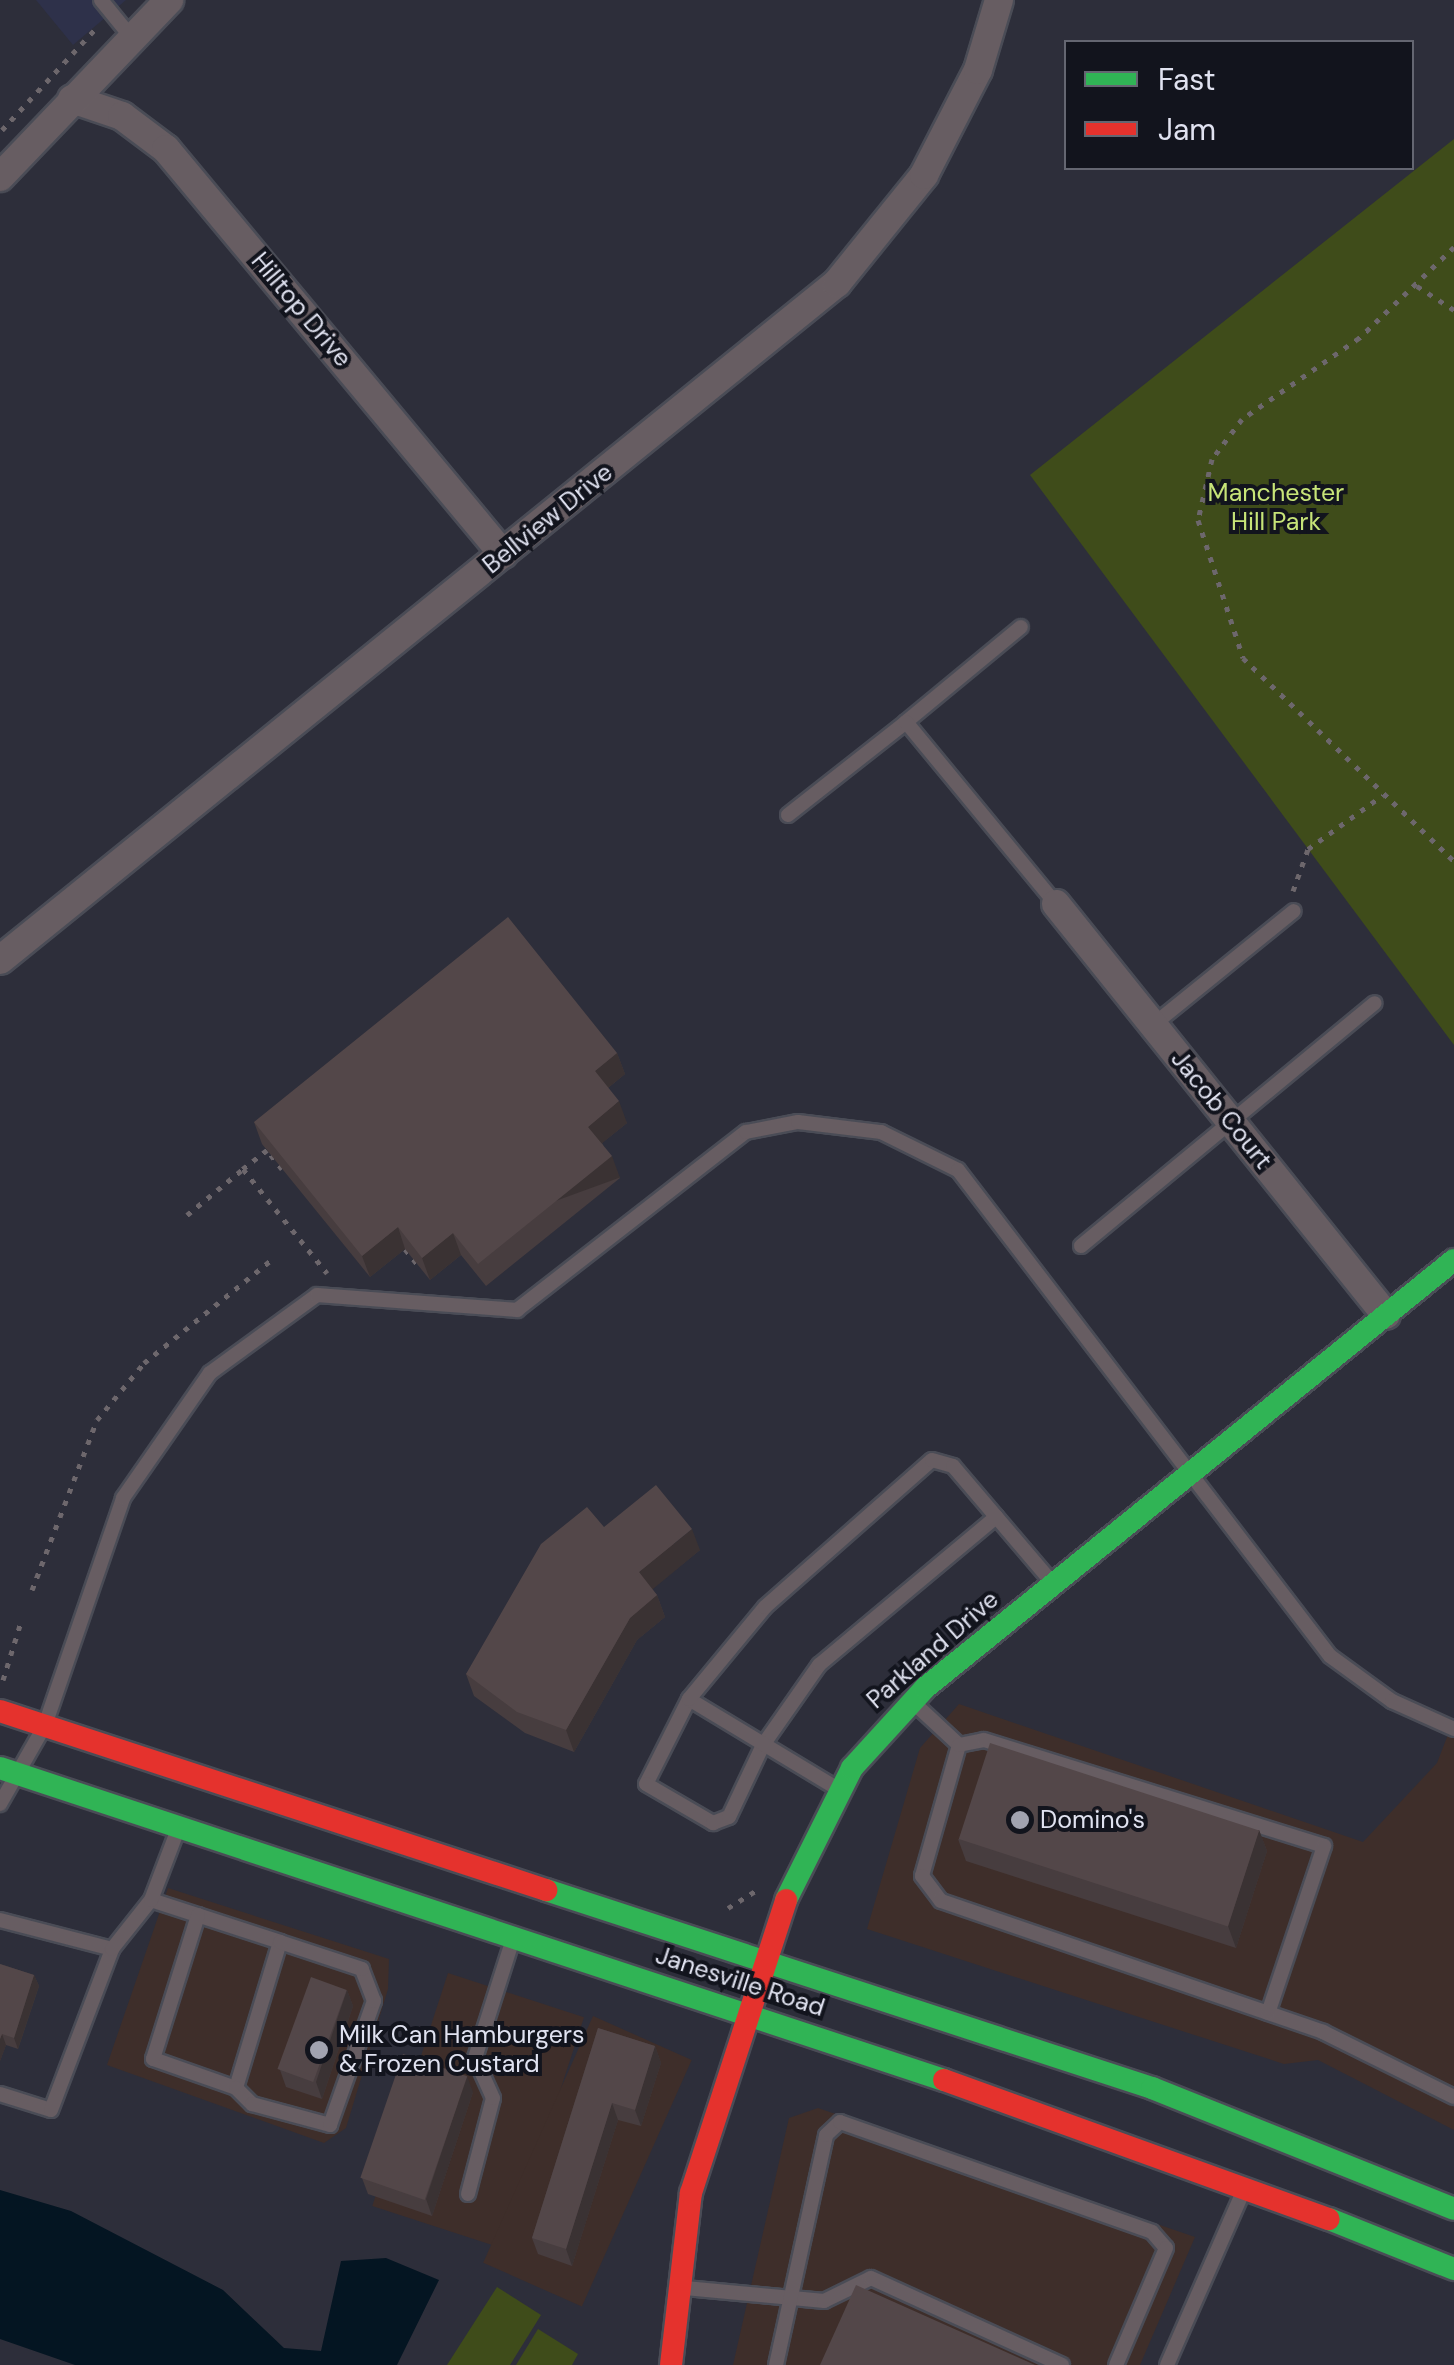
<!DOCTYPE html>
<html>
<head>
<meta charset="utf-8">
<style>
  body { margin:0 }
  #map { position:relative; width:1454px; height:2365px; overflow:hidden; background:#2d2e3a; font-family:"DM Sans",sans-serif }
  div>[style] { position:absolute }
  .commercial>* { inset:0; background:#3e2e2a; transform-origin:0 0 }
  .built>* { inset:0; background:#2e314a }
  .green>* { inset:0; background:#3f4c1a }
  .water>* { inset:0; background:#041522 }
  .path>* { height:5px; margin-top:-2.5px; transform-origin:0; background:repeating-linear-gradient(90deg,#6d676c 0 5px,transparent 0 13px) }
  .roads { filter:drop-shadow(2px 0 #4a4c56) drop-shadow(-2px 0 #4a4c56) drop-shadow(0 2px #4a4c56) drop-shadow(0 -2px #4a4c56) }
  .lane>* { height:14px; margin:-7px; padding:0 7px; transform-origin:7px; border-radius:7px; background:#675d62 }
  .street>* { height:28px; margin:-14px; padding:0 14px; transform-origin:14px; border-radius:14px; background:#675d62 }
  .fast>* { height:22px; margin:-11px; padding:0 11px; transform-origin:11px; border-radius:11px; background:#30b455 }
  .jam>* { height:22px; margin:-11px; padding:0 11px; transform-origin:11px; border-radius:11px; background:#e5322d }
  .wall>* { inset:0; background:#473d3f }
  .shaded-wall>* { inset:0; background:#3a3233; transform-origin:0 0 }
  .building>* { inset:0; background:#534749; transform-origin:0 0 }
  .dots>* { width:28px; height:28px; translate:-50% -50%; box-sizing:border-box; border:5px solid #12141d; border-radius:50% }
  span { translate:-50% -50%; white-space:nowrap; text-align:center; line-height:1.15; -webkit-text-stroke:8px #12141d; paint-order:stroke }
  .street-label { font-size:25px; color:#e0e2f0 }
  .park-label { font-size:25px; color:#c7e478 }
  .poi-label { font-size:25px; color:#e0e2f0 }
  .left { translate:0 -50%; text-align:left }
  .legend { position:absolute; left:1064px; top:40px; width:350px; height:130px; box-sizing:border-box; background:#12141d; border:2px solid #646671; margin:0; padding:12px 18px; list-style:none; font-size:30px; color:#e0e2f0 }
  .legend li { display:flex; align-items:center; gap:20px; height:50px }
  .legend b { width:50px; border:2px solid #646671 }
</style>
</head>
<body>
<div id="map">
  <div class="commercial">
    <i style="clip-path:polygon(959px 1704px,1363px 1842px,1437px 1763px,1454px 1719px,1454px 2130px,1318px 2060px,1284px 2064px,867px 1929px,920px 1748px)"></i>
    <i style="clip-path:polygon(168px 1888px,389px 1959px,388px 1989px,346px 2128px,324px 2143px,107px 2065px)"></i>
    <i style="left:448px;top:1973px;width:143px;height:245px;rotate:18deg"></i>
    <i style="left:593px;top:2016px;width:108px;height:270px;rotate:24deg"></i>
    <i style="clip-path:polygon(818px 2108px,1195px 2237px,1140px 2365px,733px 2365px,789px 2118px)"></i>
  </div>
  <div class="built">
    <i style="clip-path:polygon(36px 0,126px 0,73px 45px)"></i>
  </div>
  <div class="green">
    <i style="clip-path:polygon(1454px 139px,1454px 1045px,1030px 475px)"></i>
    <i style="clip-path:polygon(497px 2287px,541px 2315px,510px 2365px,447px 2365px)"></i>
    <i style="clip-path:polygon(538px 2329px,578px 2354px,572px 2365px,516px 2365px)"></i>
  </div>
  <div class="water">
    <i style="clip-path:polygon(0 2190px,71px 2211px,223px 2290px,284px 2348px,321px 2351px,341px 2261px,386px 2258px,439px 2280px,397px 2365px,75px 2365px,0 2339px)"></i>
  </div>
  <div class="path">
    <i style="left:2px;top:130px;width:139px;rotate:-47.3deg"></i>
    <i style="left:1454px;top:247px;width:132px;rotate:136.2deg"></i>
    <i style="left:1359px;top:338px;width:142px;rotate:145.3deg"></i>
    <i style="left:1242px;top:419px;width:50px;rotate:126.9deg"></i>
    <i style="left:1212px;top:459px;width:63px;rotate:102.9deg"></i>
    <i style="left:1198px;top:520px;width:145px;rotate:71.9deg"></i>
    <i style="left:1243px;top:658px;width:293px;rotate:43.9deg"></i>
    <i style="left:1417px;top:286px;width:44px;rotate:33deg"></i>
    <i style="left:1293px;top:891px;width:45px;rotate:-70.3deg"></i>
    <i style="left:1308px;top:849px;width:92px;rotate:-35.8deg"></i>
    <i style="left:282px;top:1169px;width:24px;rotate:-128deg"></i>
    <i style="left:267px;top:1150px;width:31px;rotate:142deg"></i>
    <i style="left:243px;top:1169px;width:134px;rotate:51.1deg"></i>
    <i style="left:187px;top:1215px;width:72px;rotate:-39.4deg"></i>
    <i style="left:405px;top:1249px;width:19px;rotate:51deg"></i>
    <i style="left:32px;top:1590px;width:182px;rotate:-69.1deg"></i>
    <i style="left:97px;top:1420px;width:74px;rotate:-50.5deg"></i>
    <i style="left:144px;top:1363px;width:162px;rotate:-39deg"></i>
    <i style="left:3px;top:1680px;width:61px;rotate:-72.8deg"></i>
    <i style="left:728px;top:1908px;width:32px;rotate:-32deg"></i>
  </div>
  <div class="roads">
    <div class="lane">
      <i style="left:101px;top:0;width:49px;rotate:50.8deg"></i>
      <i style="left:906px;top:722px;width:149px;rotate:-39.6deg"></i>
      <i style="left:788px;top:815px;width:150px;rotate:-38.2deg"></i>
      <i style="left:906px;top:722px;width:236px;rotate:50.5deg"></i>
      <i style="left:1153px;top:1025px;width:181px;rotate:-39deg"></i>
      <i style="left:1081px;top:1246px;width:381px;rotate:-39.6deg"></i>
      <i style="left:689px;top:1699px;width:95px;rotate:116.8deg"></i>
      <i style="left:646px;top:1784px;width:78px;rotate:30.2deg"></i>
      <i style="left:713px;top:1823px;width:17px;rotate:-21deg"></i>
      <i style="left:729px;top:1817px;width:80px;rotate:-64.7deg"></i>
      <i style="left:763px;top:1745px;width:98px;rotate:-55deg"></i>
      <i style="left:819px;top:1665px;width:231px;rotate:-39.9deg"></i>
      <i style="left:916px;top:1705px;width:59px;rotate:42.9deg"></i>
      <i style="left:959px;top:1745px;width:136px;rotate:105.8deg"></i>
      <i style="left:922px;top:1876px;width:31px;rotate:53deg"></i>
      <i style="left:941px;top:1901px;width:404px;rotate:18.9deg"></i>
      <i style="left:1323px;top:2032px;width:146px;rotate:26.4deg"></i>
      <i style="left:959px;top:1745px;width:25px;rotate:-11deg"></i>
      <i style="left:984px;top:1740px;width:356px;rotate:17.3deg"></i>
      <i style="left:1324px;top:1846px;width:176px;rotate:108.5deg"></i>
      <i style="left:838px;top:1789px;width:174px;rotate:-148.9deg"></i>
      <i style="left:689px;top:1699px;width:119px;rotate:-50.4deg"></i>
      <i style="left:765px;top:1607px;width:222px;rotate:-41.4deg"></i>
      <i style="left:932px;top:1460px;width:22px;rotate:16deg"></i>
      <i style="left:953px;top:1466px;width:151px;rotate:49.6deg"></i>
      <i style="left:0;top:1804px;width:91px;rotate:-60.3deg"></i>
      <i style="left:45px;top:1725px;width:240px;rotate:-71deg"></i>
      <i style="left:123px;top:1498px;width:152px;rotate:-55.2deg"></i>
      <i style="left:210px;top:1373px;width:132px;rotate:-36.1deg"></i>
      <i style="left:317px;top:1295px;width:201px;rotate:4.3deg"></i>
      <i style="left:517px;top:1310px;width:290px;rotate:-37.9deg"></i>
      <i style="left:746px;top:1132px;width:53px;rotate:-10.9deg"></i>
      <i style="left:798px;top:1122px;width:84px;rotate:6.9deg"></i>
      <i style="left:881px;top:1132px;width:86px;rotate:26.3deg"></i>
      <i style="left:958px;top:1170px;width:612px;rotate:52.57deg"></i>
      <i style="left:1330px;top:1656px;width:77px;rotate:36deg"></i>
      <i style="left:1392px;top:1701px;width:68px;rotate:24.3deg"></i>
      <i style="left:151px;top:1900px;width:136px;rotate:18deg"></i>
      <i style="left:280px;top:1942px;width:152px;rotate:106.8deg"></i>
      <i style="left:236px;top:2088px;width:88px;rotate:-160.7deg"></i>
      <i style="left:153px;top:2059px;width:151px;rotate:-72.6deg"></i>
      <i style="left:0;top:1920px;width:116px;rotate:14.5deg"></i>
      <i style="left:236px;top:2088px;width:23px;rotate:45deg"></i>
      <i style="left:252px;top:2104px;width:81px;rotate:15.1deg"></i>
      <i style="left:330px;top:2125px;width:132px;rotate:-70.5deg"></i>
      <i style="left:374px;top:2001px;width:34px;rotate:-111deg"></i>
      <i style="left:362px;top:1969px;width:86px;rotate:-161.8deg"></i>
      <i style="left:0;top:2094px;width:53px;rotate:17.4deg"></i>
      <i style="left:51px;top:2110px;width:172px;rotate:-69.2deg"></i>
      <i style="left:112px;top:1949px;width:63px;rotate:-51.5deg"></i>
      <i style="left:151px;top:1900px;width:73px;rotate:-69.1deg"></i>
      <i style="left:468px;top:2194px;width:99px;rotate:-75.4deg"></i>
      <i style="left:493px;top:2098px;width:44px;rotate:-114.2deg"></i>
      <i style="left:475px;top:2058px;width:125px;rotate:-72.3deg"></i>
      <i style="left:685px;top:2288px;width:140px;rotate:5.3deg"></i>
      <i style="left:824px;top:2301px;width:52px;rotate:-26.1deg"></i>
      <i style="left:871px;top:2278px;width:210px;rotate:24.5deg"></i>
      <i style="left:776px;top:2365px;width:235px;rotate:-77.7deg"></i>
      <i style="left:826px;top:2135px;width:19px;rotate:-43deg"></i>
      <i style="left:840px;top:2122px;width:331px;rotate:19.4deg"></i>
      <i style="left:1152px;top:2232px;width:21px;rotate:49deg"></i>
      <i style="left:1166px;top:2248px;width:127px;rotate:113.1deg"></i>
      <i style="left:1167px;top:2365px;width:194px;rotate:-66.3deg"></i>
    </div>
    <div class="street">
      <i style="left:72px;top:99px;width:53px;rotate:18.8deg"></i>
      <i style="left:122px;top:116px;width:55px;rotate:36.9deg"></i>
      <i style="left:166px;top:149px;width:527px;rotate:50.24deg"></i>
      <i style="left:0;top:177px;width:245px;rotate:-46.3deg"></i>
      <i style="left:1056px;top:904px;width:527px;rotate:51.24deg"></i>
      <i style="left:0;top:960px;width:1077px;rotate:-38.97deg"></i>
      <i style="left:837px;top:283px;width:139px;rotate:-51.1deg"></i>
      <i style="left:924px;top:175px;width:118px;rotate:-62.8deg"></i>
      <i style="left:978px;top:70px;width:73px;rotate:-73.3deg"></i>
    </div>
    <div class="fast">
      <i style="left:0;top:1768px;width:994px;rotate:18.29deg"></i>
      <i style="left:546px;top:1890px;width:638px;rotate:18.09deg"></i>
      <i style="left:1152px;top:2088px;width:325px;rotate:21.8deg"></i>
      <i style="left:786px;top:1900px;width:148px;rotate:-63.4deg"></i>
      <i style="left:852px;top:1768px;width:108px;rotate:-47.6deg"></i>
      <i style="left:925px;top:1688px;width:680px;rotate:-38.98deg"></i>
      <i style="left:1329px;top:2219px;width:135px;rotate:21.8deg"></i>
    </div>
    <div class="jam">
      <i style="left:0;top:1711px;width:575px;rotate:18.15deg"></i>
      <i style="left:944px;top:2080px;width:409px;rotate:19.9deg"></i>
      <i style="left:671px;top:2365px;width:173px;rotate:-83.4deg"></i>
      <i style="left:691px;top:2193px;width:308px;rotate:-72deg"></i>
    </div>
  </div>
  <div class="wall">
    <i style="clip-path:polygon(617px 1053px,625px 1074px,608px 1088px,627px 1123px,602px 1143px,620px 1178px,486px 1286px,461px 1255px,430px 1280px,405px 1249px,370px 1277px,262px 1144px,254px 1122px)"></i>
    <i style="clip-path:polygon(604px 1527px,700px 1550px,652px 1589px,657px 1595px,665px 1617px,637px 1640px,574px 1752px,525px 1733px,474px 1696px,466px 1674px)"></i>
    <i style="clip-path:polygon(1259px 1830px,1267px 1851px,1236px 1948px,966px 1861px,958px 1839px)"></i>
    <i style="clip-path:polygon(0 1964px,34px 1975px,39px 1986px,18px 2049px,6px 2045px,0 2061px)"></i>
    <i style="clip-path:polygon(347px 1990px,353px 2006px,322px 2099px,286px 2087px,280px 2070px)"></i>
    <i style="clip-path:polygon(598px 2028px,655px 2046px,661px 2063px,641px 2126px,618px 2120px,572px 2266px,538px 2254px,532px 2238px)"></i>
    <i style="clip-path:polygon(473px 2092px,432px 2216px,368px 2194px,362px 2178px)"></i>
  </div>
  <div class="shaded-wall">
    <i style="clip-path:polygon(617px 1053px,625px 1074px,603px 1092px,595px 1071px)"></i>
    <i style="clip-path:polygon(619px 1101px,627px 1123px,596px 1148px,588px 1127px)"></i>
    <i style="left:612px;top:1156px;width:23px;height:172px;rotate:70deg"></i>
    <i style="clip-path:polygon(398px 1227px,405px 1249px,370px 1277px,362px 1256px)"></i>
    <i style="clip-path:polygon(453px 1233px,461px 1255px,430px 1280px,422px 1258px)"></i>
    <i style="clip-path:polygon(692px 1529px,700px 1550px,647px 1594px,639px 1572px)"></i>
    <i style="clip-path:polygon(657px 1595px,665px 1617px,637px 1640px,574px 1752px,566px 1730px,630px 1618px)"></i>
    <i style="clip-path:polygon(1259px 1830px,1267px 1851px,1236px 1948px,1228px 1926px)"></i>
    <i style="clip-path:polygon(34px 1975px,39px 1986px,18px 2049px,14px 2038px)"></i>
    <i style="clip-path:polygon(347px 1990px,353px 2006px,322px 2099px,316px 2082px)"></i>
    <i style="clip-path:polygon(2px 2034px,6px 2045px,0 2061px,0 2039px)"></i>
    <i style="clip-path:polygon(655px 2046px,661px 2063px,641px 2126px,635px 2110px)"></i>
    <i style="clip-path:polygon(467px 2076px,473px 2092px,432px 2216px,426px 2199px)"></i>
    <i style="clip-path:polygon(612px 2103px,618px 2120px,572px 2266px,566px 2249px)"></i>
  </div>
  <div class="building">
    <i style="clip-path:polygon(508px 917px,617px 1053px,595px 1071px,619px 1101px,588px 1127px,612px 1156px,478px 1264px,453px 1233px,422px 1258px,398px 1227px,362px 1256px,254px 1122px)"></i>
    <i style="clip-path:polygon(656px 1485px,692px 1529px,639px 1572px,657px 1595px,630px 1618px,566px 1730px,517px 1712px,466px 1674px,541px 1544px,587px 1507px,604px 1527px)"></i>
    <i style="left:990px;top:1743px;width:283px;height:101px;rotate:18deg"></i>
    <i style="clip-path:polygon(0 1964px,34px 1975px,14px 2038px,2px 2034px,0 2039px)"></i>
    <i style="left:311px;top:1977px;width:38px;height:98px;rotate:20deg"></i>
    <i style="clip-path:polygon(598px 2028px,655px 2046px,635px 2110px,612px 2103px,566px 2249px,532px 2238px)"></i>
    <i style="left:403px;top:2054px;width:68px;height:131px;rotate:19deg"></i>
    <i style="clip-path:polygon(856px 2285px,1035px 2365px,820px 2365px)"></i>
  </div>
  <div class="dots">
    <i style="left:1020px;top:1820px;background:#a1a3b0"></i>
    <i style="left:319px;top:2050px;background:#a1a3b0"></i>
  </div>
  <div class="street-label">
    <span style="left:301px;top:310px;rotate:50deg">Hilltop Drive</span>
    <span style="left:548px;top:519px;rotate:-39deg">Bellview Drive</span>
    <span style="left:1221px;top:1110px;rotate:51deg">Jacob Court</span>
    <span style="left:933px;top:1650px;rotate:-41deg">Parkland Drive</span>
    <span style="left:740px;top:1982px;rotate:18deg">Janesville Road</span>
  </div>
  <div class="park-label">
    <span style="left:1276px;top:508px">Manchester<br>Hill Park</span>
  </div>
  <div class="poi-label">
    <span class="left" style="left:1040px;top:1820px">Domino's</span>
    <span class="left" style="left:339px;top:2050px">Milk Can Hamburgers<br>&amp; Frozen Custard</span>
  </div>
  <ul class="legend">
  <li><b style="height:12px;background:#30b455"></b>Fast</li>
  <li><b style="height:12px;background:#e5322d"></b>Jam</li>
  </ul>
</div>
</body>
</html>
